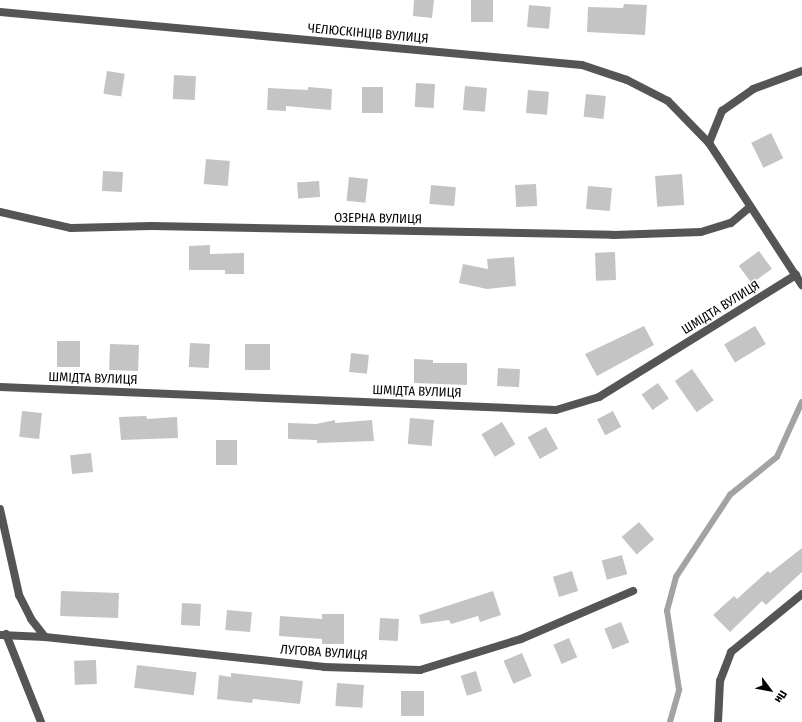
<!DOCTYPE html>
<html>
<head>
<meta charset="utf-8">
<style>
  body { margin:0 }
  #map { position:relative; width:802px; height:722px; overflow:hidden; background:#fff; font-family:"Fira Sans Condensed",sans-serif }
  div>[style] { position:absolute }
  .stream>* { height:5.5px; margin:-2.75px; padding:0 2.75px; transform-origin:2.75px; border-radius:2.75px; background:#a3a3a3 }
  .building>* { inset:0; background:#c4c4c4; transform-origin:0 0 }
  .lane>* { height:8px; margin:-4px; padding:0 4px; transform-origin:4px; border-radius:4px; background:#555 }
  .street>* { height:8px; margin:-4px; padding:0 4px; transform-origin:4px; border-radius:4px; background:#555 }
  span { translate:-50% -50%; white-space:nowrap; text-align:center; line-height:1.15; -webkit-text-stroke:3px #fff; paint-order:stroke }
  .street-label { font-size:13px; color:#000 }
  .north { position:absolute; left:750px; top:670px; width:40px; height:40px; -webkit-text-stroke:3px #fff; paint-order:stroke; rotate:122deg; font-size:11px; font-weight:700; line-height:16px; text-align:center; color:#000 }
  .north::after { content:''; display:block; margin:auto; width:14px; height:18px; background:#000; clip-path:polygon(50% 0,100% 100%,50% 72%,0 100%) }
</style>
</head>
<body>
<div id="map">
  <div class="stream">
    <i style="left:670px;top:722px;width:33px;rotate:-74deg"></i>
    <i style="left:679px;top:690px;width:80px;rotate:-98.6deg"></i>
    <i style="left:667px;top:611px;width:35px;rotate:-75deg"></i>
    <i style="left:676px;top:577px;width:98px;rotate:-56.6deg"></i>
    <i style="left:730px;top:495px;width:60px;rotate:-39deg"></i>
    <i style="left:777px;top:457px;width:60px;rotate:-65.6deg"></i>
  </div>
  <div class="building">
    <i style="clip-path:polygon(414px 0,434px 0,432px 18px,413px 16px)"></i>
    <i style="left:471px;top:0;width:22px;height:22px"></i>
    <i style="clip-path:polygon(624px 4px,647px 5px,645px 35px,587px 32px,588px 7px,623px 8px)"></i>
    <i style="left:529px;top:5px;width:22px;height:22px;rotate:5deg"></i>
    <i style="left:107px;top:71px;width:18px;height:23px;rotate:9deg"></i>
    <i style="left:174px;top:75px;width:22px;height:24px;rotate:3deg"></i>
    <i style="left:416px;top:83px;width:19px;height:24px;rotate:3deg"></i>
    <i style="left:465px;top:86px;width:22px;height:24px;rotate:5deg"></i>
    <i style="clip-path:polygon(308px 87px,332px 89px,331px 110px,286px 106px,286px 111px,267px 110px,268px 88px,308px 90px)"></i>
    <i style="left:362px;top:87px;width:21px;height:26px"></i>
    <i style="left:528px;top:90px;width:21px;height:23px;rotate:5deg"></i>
    <i style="left:586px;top:94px;width:20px;height:23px;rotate:6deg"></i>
    <i style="left:771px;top:133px;width:28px;height:22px;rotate:64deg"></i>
    <i style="left:206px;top:159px;width:24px;height:25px;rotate:5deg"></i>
    <i style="left:103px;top:171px;width:20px;height:20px;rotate:3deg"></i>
    <i style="left:682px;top:174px;width:31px;height:27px;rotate:86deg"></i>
    <i style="left:349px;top:177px;width:19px;height:24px;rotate:6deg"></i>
    <i style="left:319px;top:181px;width:16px;height:22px;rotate:86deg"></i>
    <i style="left:536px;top:184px;width:22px;height:21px;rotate:87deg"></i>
    <i style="left:431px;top:185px;width:25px;height:19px;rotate:5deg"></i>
    <i style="left:588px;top:186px;width:24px;height:23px;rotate:5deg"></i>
    <i style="clip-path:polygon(210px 245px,210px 254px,244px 253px,244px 274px,225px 274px,225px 270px,189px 270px,189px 246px)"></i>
    <i style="left:759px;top:251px;width:22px;height:25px;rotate:54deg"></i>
    <i style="left:615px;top:252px;width:28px;height:20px;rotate:88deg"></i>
    <i style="clip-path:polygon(514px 257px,516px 286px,487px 289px,459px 283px,463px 264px,488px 269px,487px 259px)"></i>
    <i style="clip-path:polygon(644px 326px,654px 345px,597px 376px,585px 354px)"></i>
    <i style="left:755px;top:326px;width:21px;height:36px;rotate:59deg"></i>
    <i style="left:57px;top:341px;width:23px;height:26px"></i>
    <i style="left:190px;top:343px;width:20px;height:24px;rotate:3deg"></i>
    <i style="left:110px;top:344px;width:29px;height:26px;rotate:2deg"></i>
    <i style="left:245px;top:344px;width:25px;height:26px"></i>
    <i style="left:351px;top:353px;width:18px;height:19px;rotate:6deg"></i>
    <i style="clip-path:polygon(414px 359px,433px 360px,433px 363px,467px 363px,467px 385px,414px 383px)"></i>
    <i style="left:498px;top:368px;width:22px;height:18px;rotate:3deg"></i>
    <i style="left:692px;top:369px;width:38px;height:21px;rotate:55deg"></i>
    <i style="left:658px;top:383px;width:19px;height:20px;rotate:55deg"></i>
    <i style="left:22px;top:411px;width:20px;height:26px;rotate:6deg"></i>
    <i style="left:613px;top:411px;width:18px;height:18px;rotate:63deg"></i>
    <i style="clip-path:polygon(146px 416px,147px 419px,177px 417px,178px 438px,121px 440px,119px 417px)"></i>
    <i style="left:410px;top:418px;width:24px;height:26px;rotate:5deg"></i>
    <i style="clip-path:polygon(335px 420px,335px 423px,372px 420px,374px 441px,317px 443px,317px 440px,288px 439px,288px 423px,316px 424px)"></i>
    <i style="left:502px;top:422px;width:26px;height:24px;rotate:59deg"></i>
    <i style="left:546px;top:427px;width:25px;height:21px;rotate:61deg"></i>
    <i style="left:216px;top:440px;width:21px;height:25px"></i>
    <i style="left:91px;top:453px;width:19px;height:21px;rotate:84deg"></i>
    <i style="left:639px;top:522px;width:23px;height:23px;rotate:49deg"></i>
    <i style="clip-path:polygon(802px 548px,802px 572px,766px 605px,762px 601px,730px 632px,713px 615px,734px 596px,737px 599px,768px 571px,770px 573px)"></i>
    <i style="left:622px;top:555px;width:20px;height:21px;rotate:75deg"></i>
    <i style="left:572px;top:571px;width:21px;height:20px;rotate:73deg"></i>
    <i style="left:61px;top:591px;width:58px;height:25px;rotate:2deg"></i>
    <i style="clip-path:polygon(493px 591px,501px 615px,480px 622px,478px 616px,451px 624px,449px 620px,421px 624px,419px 615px)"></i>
    <i style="left:182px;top:603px;width:19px;height:22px;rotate:3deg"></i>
    <i style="left:227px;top:610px;width:25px;height:20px;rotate:5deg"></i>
    <i style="clip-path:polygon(322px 614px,344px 614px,344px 644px,322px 644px,322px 639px,279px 636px,280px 616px,322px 619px)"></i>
    <i style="left:380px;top:618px;width:19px;height:22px;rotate:3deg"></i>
    <i style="left:621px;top:622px;width:22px;height:18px;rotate:68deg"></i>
    <i style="left:569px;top:638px;width:21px;height:17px;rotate:67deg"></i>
    <i style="left:522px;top:653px;width:25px;height:20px;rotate:67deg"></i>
    <i style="left:96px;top:660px;width:24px;height:22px;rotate:88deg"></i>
    <i style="left:137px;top:665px;width:60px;height:23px;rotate:7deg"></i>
    <i style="left:476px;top:671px;width:21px;height:16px;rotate:73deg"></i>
    <i style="clip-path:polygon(231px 673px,303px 681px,300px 704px,253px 699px,252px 703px,217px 699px,219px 675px,231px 677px)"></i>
    <i style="left:337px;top:683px;width:27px;height:23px;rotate:4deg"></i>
    <i style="left:401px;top:691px;width:23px;height:25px"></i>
  </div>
  <div class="lane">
    <i style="left:0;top:509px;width:88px;rotate:77.5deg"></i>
    <i style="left:19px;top:595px;width:27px;rotate:63deg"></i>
    <i style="left:31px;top:619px;width:23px;rotate:52deg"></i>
    <i style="left:6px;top:634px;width:95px;rotate:68.3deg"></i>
  </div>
  <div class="street">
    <i style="left:0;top:12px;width:584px;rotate:5.2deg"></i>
    <i style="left:582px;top:65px;width:47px;rotate:18.4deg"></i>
    <i style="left:627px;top:80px;width:46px;rotate:27.1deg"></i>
    <i style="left:668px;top:101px;width:59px;rotate:45.7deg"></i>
    <i style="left:709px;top:143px;width:170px;rotate:56.8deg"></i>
    <i style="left:709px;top:143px;width:35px;rotate:-68deg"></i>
    <i style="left:722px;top:111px;width:38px;rotate:-35deg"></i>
    <i style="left:753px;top:89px;width:52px;rotate:-20.2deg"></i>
    <i style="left:0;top:212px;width:73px;rotate:12.7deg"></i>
    <i style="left:71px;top:228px;width:81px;rotate:-1.4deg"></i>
    <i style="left:152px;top:226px;width:461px;rotate:1.1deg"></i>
    <i style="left:613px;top:235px;width:88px;rotate:-2deg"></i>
    <i style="left:701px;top:232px;width:31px;rotate:-17deg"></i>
    <i style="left:731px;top:223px;width:25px;rotate:-40deg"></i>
    <i style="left:0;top:387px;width:556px;rotate:2.37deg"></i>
    <i style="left:556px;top:410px;width:45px;rotate:-16.8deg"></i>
    <i style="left:599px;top:397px;width:232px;rotate:-31.8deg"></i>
    <i style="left:0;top:635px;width:45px;rotate:2.5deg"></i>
    <i style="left:45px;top:637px;width:281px;rotate:6.1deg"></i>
    <i style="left:324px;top:667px;width:96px;rotate:1.8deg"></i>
    <i style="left:420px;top:670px;width:106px;rotate:-17.1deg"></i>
    <i style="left:521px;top:639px;width:122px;rotate:-23.2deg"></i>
    <i style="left:718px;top:722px;width:41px;rotate:-87.2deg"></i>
    <i style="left:720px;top:681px;width:31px;rotate:-69deg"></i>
    <i style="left:731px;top:652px;width:92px;rotate:-39.2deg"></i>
  </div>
  <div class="street-label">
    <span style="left:368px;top:34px;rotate:5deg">ЧЕЛЮСКІНЦІВ ВУЛИЦЯ</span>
    <span style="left:378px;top:219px;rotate:1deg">ОЗЕРНА ВУЛИЦЯ</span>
    <span style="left:721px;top:308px;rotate:-32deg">ШМІДТА ВУЛИЦЯ</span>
    <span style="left:93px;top:379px;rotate:2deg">ШМІДТА ВУЛИЦЯ</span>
    <span style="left:417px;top:392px;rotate:2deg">ШМІДТА ВУЛИЦЯ</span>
    <span style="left:324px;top:653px;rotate:4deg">ЛУГОВА ВУЛИЦЯ</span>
  </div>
  <div class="north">Пн</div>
</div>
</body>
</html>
